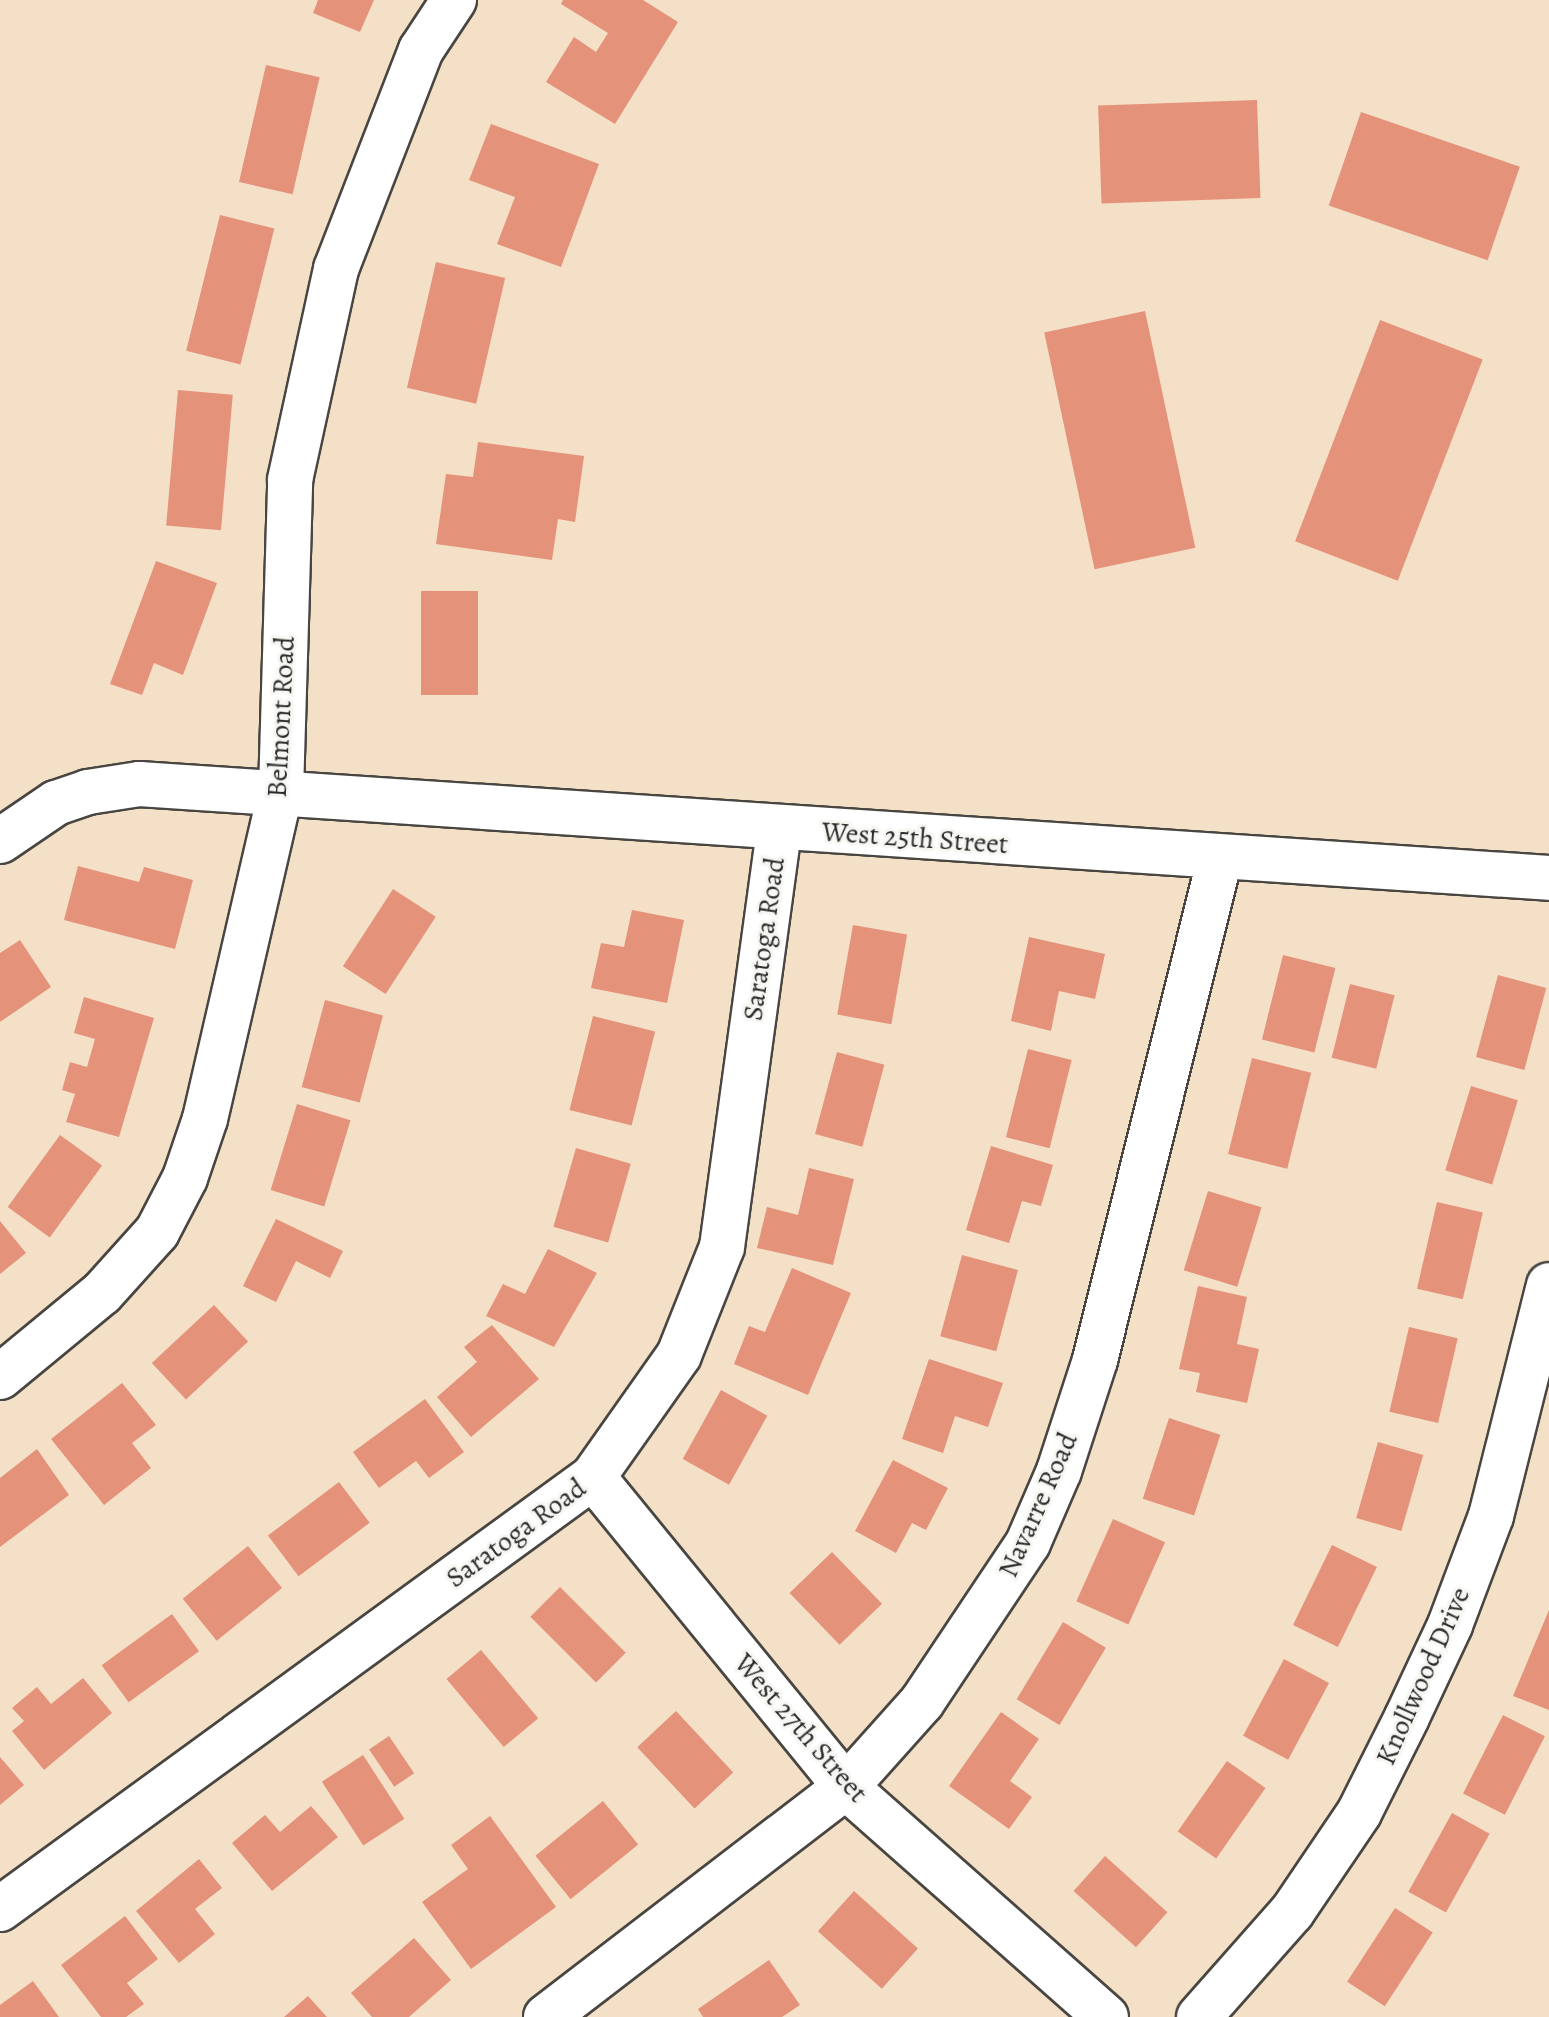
<!DOCTYPE html>
<html>
<head>
<meta charset="utf-8">
<style>
  body { margin:0 }
  #map { position:relative; width:1549px; height:2017px; overflow:hidden; background:#f3e0c6; font-family:Alegreya,serif }
  div>[style] { position:absolute }
  .building>* { inset:0; background:#e5927b; transform-origin:0 0 }
  .roads { filter:drop-shadow(2px 0 #494642) drop-shadow(-2px 0 #494642) drop-shadow(0 2px #494642) drop-shadow(0 -2px #494642) }
  .minor>* { height:44px; margin:-22px; padding:0 22px; transform-origin:22px; border-radius:22px; background:#fff }
  span { translate:-50% -50%; white-space:nowrap; text-align:center; line-height:1.15; -webkit-text-stroke:6px #f6f6f2; paint-order:stroke }
  .street-label { font-size:28px; color:#2b2b2b }
</style>
</head>
<body>
<div id="map">
  <div class="building">
    <i style="clip-path:polygon(318px 0,374px 0,360px 32px,313px 13px)"></i>
    <i style="clip-path:polygon(563px 0,643px 0,678px 22px,615px 124px,546px 82px,574px 37px,596px 52px,608px 33px,561px 4px)"></i>
    <i style="left:266px;top:65px;width:55px;height:120px;rotate:13deg"></i>
    <i style="left:1257px;top:100px;width:98px;height:159px;rotate:88deg"></i>
    <i style="left:1361px;top:112px;width:168px;height:99px;rotate:19deg"></i>
    <i style="clip-path:polygon(491px 124px,599px 164px,561px 267px,497px 244px,515px 197px,469px 180px)"></i>
    <i style="left:220px;top:215px;width:56px;height:140px;rotate:14deg"></i>
    <i style="left:436px;top:262px;width:71px;height:129px;rotate:13deg"></i>
    <i style="left:1145px;top:311px;width:242px;height:103px;rotate:78deg"></i>
    <i style="left:1380px;top:320px;width:110px;height:237px;rotate:21deg"></i>
    <i style="left:178px;top:390px;width:55px;height:136px;rotate:5deg"></i>
    <i style="clip-path:polygon(478px 442px,584px 456px,575px 522px,558px 519px,552px 560px,436px 544px,446px 474px,473px 477px)"></i>
    <i style="clip-path:polygon(156px 561px,217px 583px,183px 675px,154px 663px,142px 695px,110px 684px)"></i>
    <i style="left:421px;top:591px;width:57px;height:104px"></i>
    <i style="clip-path:polygon(78px 866px,139px 882px,144px 867px,193px 880px,175px 949px,64px 920px)"></i>
    <i style="left:393px;top:889px;width:51px;height:92px;rotate:33deg"></i>
    <i style="clip-path:polygon(632px 910px,684px 920px,667px 1003px,591px 988px,601px 943px,624px 947px)"></i>
    <i style="left:853px;top:925px;width:55px;height:91px;rotate:10deg"></i>
    <i style="clip-path:polygon(1029px 937px,1105px 954px,1095px 999px,1059px 991px,1051px 1031px,1011px 1021px)"></i>
    <i style="clip-path:polygon(20px 940px,51px 987px,0 1022px,0 953px)"></i>
    <i style="left:1283px;top:955px;width:54px;height:87px;rotate:14deg"></i>
    <i style="left:1498px;top:975px;width:50px;height:85px;rotate:15deg"></i>
    <i style="left:1350px;top:984px;width:46px;height:76px;rotate:14deg"></i>
    <i style="clip-path:polygon(84px 997px,154px 1018px,119px 1137px,66px 1122px,75px 1094px,62px 1090px,70px 1062px,87px 1067px,95px 1039px,74px 1033px)"></i>
    <i style="left:325px;top:1000px;width:60px;height:90px;rotate:15deg"></i>
    <i style="left:593px;top:1016px;width:64px;height:97px;rotate:14deg"></i>
    <i style="left:1028px;top:1049px;width:45px;height:91px;rotate:14deg"></i>
    <i style="left:837px;top:1052px;width:49px;height:85px;rotate:15deg"></i>
    <i style="left:1252px;top:1058px;width:61px;height:99px;rotate:14deg"></i>
    <i style="left:1471px;top:1086px;width:49px;height:88px;rotate:17deg"></i>
    <i style="left:297px;top:1104px;width:56px;height:90px;rotate:17deg"></i>
    <i style="left:60px;top:1135px;width:52px;height:89px;rotate:36deg"></i>
    <i style="clip-path:polygon(991px 1146px,1053px 1165px,1041px 1206px,1022px 1201px,1009px 1243px,966px 1230px)"></i>
    <i style="left:576px;top:1148px;width:57px;height:82px;rotate:16deg"></i>
    <i style="clip-path:polygon(809px 1168px,854px 1179px,833px 1265px,757px 1248px,767px 1207px,798px 1215px)"></i>
    <i style="left:1208px;top:1191px;width:56px;height:83px;rotate:17deg"></i>
    <i style="left:1437px;top:1202px;width:47px;height:89px;rotate:13deg"></i>
    <i style="clip-path:polygon(276px 1219px,343px 1251px,330px 1278px,296px 1261px,276px 1302px,243px 1286px)"></i>
    <i style="clip-path:polygon(0 1221px,26px 1253px,0 1274px)"></i>
    <i style="clip-path:polygon(548px 1249px,597px 1273px,554px 1347px,486px 1316px,503px 1284px,525px 1294px)"></i>
    <i style="left:962px;top:1255px;width:58px;height:84px;rotate:15deg"></i>
    <i style="clip-path:polygon(792px 1268px,851px 1293px,808px 1395px,734px 1364px,749px 1326px,765px 1332px)"></i>
    <i style="clip-path:polygon(1198px 1286px,1247px 1297px,1237px 1344px,1259px 1349px,1247px 1403px,1196px 1392px,1200px 1373px,1179px 1369px)"></i>
    <i style="left:214px;top:1305px;width:50px;height:85px;rotate:47deg"></i>
    <i style="clip-path:polygon(492px 1325px,539px 1379px,471px 1437px,437px 1397px,477px 1362px,464px 1347px)"></i>
    <i style="left:1409px;top:1327px;width:50px;height:87px;rotate:13deg"></i>
    <i style="clip-path:polygon(929px 1359px,1003px 1383px,988px 1427px,955px 1416px,943px 1453px,902px 1439px)"></i>
    <i style="clip-path:polygon(122px 1383px,156px 1425px,132px 1443px,151px 1468px,104px 1505px,51px 1439px)"></i>
    <i style="left:721px;top:1390px;width:53px;height:79px;rotate:29deg"></i>
    <i style="clip-path:polygon(425px 1399px,464px 1452px,429px 1478px,416px 1461px,379px 1488px,353px 1452px)"></i>
    <i style="left:1169px;top:1418px;width:54px;height:85px;rotate:18deg"></i>
    <i style="left:1378px;top:1442px;width:47px;height:79px;rotate:16deg"></i>
    <i style="clip-path:polygon(37px 1449px,69px 1495px,0 1547px,0 1478px)"></i>
    <i style="clip-path:polygon(893px 1460px,948px 1488px,926px 1530px,912px 1523px,896px 1553px,855px 1531px)"></i>
    <i style="left:339px;top:1482px;width:51px;height:89px;rotate:53deg"></i>
    <i style="left:1113px;top:1519px;width:57px;height:90px;rotate:24deg"></i>
    <i style="left:1332px;top:1545px;width:50px;height:89px;rotate:26deg"></i>
    <i style="left:248px;top:1546px;width:54px;height:84px;rotate:51deg"></i>
    <i style="left:832px;top:1552px;width:72px;height:59px;rotate:46deg"></i>
    <i style="left:560px;top:1587px;width:93px;height:42px;rotate:45deg"></i>
    <i style="clip-path:polygon(1549px 1610px,1549px 1710px,1513px 1696px)"></i>
    <i style="left:172px;top:1614px;width:46px;height:87px;rotate:54deg"></i>
    <i style="left:1063px;top:1622px;width:50px;height:90px;rotate:31deg"></i>
    <i style="left:481px;top:1650px;width:89px;height:45px;rotate:50deg"></i>
    <i style="left:1284px;top:1659px;width:51px;height:87px;rotate:28deg"></i>
    <i style="clip-path:polygon(83px 1678px,112px 1713px,44px 1770px,12px 1731px,24px 1721px,12px 1708px,37px 1687px,51px 1704px)"></i>
    <i style="left:676px;top:1711px;width:84px;height:53px;rotate:47deg"></i>
    <i style="clip-path:polygon(1001px 1712px,1039px 1739px,1010px 1781px,1032px 1797px,1009px 1829px,949px 1786px)"></i>
    <i style="left:1503px;top:1715px;width:47px;height:88px;rotate:27deg"></i>
    <i style="left:389px;top:1736px;width:45px;height:24px;rotate:56deg"></i>
    <i style="left:363px;top:1755px;width:76px;height:49px;rotate:57deg"></i>
    <i style="clip-path:polygon(0 1757px,24px 1785px,0 1805px)"></i>
    <i style="left:1227px;top:1761px;width:47px;height:86px;rotate:35deg"></i>
    <i style="left:603px;top:1801px;width:56px;height:87px;rotate:51deg"></i>
    <i style="clip-path:polygon(311px 1806px,338px 1837px,272px 1891px,232px 1843px,265px 1815px,280px 1832px)"></i>
    <i style="left:1452px;top:1813px;width:43px;height:90px;rotate:29deg"></i>
    <i style="clip-path:polygon(490px 1816px,556px 1907px,471px 1969px,422px 1902px,468px 1869px,451px 1845px)"></i>
    <i style="left:1105px;top:1856px;width:84px;height:47px;rotate:42deg"></i>
    <i style="clip-path:polygon(199px 1859px,222px 1888px,195px 1909px,215px 1934px,179px 1963px,136px 1911px)"></i>
    <i style="left:854px;top:1891px;width:86px;height:54px;rotate:42deg"></i>
    <i style="left:1395px;top:1908px;width:45px;height:88px;rotate:33deg"></i>
    <i style="clip-path:polygon(125px 1916px,158px 1959px,127px 1983px,144px 2004px,126px 2017px,101px 2017px,61px 1965px)"></i>
    <i style="clip-path:polygon(414px 1938px,451px 1980px,409px 2017px,372px 2017px,351px 1993px)"></i>
    <i style="clip-path:polygon(769px 1960px,800px 2005px,782px 2017px,703px 2017px,698px 2009px)"></i>
    <i style="clip-path:polygon(33px 1981px,59px 2017px,0 2017px,0 2005px)"></i>
    <i style="clip-path:polygon(308px 1996px,327px 2017px,284px 2017px)"></i>
  </div>
  <div class="roads">
    <div class="minor">
      <i style="left:0;top:841px;width:68px;rotate:-34.2deg"></i>
      <i style="left:56px;top:803px;width:34px;rotate:-19deg"></i>
      <i style="left:88px;top:792px;width:52px;rotate:-8.9deg"></i>
      <i style="left:139px;top:784px;width:1413px;rotate:3.81deg"></i>
      <i style="left:0;top:1377px;width:132px;rotate:-39.5deg"></i>
      <i style="left:102px;top:1293px;width:82px;rotate:-48deg"></i>
      <i style="left:157px;top:1232px;width:61px;rotate:-62.6deg"></i>
      <i style="left:185px;top:1178px;width:62px;rotate:-71.3deg"></i>
      <i style="left:205px;top:1119px;width:337px;rotate:-77deg"></i>
      <i style="left:281px;top:791px;width:311px;rotate:-88.3deg"></i>
      <i style="left:290px;top:480px;width:216px;rotate:-77.7deg"></i>
      <i style="left:336px;top:269px;width:235px;rotate:-68.8deg"></i>
      <i style="left:421px;top:50px;width:60px;rotate:-56.6deg"></i>
      <i style="left:593px;top:1477px;width:400px;rotate:50.8deg"></i>
      <i style="left:846px;top:1787px;width:347px;rotate:41.5deg"></i>
      <i style="left:0;top:1909px;width:734px;rotate:-36.07deg"></i>
      <i style="left:593px;top:1477px;width:149px;rotate:-54.8deg"></i>
      <i style="left:679px;top:1355px;width:116px;rotate:-68.3deg"></i>
      <i style="left:722px;top:1247px;width:422px;rotate:-82.2deg"></i>
      <i style="left:546px;top:2017px;width:378px;rotate:-37.5deg"></i>
      <i style="left:846px;top:1787px;width:114px;rotate:-48.2deg"></i>
      <i style="left:922px;top:1702px;width:191px;rotate:-56.3deg"></i>
      <i style="left:1028px;top:1543px;width:78px;rotate:-66.7deg"></i>
      <i style="left:1059px;top:1471px;width:117px;rotate:-72deg"></i>
      <i style="left:1095px;top:1360px;width:517px;rotate:-76.02deg"></i>
      <i style="left:1199px;top:2017px;width:140px;rotate:-48.5deg"></i>
      <i style="left:1292px;top:1912px;width:120px;rotate:-55.9deg"></i>
      <i style="left:1359px;top:1813px;width:107px;rotate:-63.4deg"></i>
      <i style="left:1407px;top:1717px;width:102px;rotate:-64.9deg"></i>
      <i style="left:1450px;top:1625px;width:116px;rotate:-69.4deg"></i>
      <i style="left:1491px;top:1516px;width:238px;rotate:-75.9deg"></i>
    </div>
  </div>
  <div class="street-label">
    <span style="left:281px;top:717px;rotate:-87deg">Belmont Road</span>
    <span style="left:915px;top:838px;rotate:4deg">West 25th Street</span>
    <span style="left:764px;top:939px;rotate:-82deg">Saratoga Road</span>
    <span style="left:1038px;top:1505px;rotate:-66deg">Navarre Road</span>
    <span style="left:516px;top:1533px;rotate:-36deg">Saratoga Road</span>
    <span style="left:1423px;top:1676px;rotate:-66deg">Knollwood Drive</span>
    <span style="left:801px;top:1728px;rotate:49deg">West 27th Street</span>
  </div>
</div>
</body>
</html>
